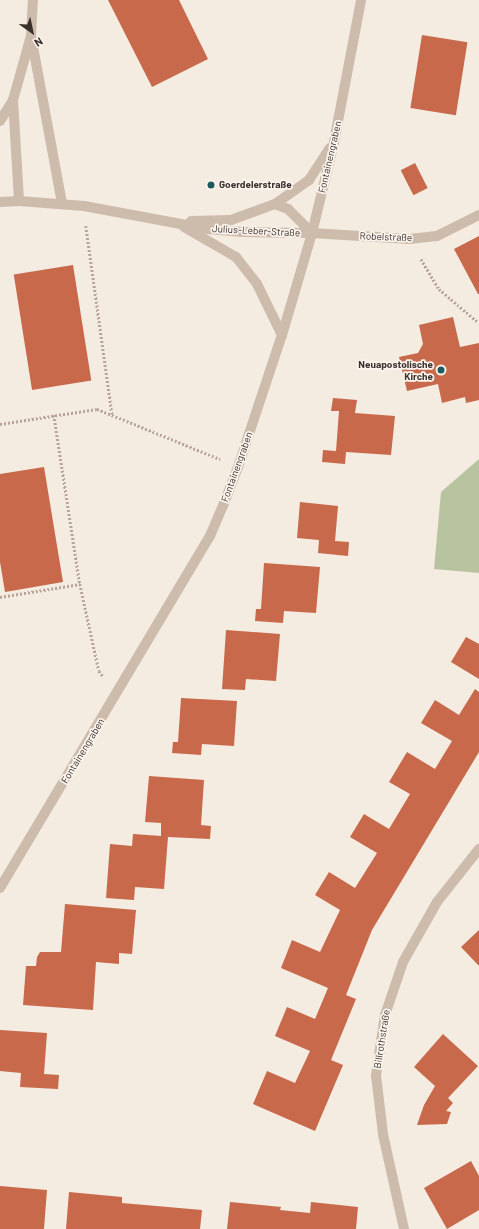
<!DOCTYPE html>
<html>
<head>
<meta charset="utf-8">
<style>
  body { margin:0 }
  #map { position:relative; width:479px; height:1229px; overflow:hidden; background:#f4ebe1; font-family:Barlow,sans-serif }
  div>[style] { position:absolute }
  .green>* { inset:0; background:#b8c4a0 }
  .building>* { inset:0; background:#c8694b; transform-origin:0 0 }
  .path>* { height:2.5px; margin-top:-1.25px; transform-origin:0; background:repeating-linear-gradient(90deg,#b9a596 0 2px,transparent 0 4px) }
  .minor>* { height:10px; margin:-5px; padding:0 5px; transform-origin:5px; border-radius:5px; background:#cdbbac }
  .tertiary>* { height:10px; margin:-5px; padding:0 5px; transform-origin:5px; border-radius:5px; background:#cdbbac }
  .dots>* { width:11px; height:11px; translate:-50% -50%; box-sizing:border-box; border:2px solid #fbf5ee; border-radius:50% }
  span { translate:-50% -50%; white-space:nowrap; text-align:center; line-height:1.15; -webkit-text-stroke:3.5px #fbf5ee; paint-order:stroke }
  .street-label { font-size:10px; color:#3b302b }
  .poi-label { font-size:10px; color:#3b302b; font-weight:700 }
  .left { translate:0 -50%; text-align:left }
  .right { translate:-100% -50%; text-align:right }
  .north { position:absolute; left:12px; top:12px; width:40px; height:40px; -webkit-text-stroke:3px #fbf5ee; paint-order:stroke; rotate:147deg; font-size:11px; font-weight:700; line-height:16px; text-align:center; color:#3b302b }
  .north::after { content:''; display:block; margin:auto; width:14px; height:18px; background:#3b302b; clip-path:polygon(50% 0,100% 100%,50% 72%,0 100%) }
</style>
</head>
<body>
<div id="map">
  <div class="green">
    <i style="clip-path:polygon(479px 459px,479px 573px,434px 569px,441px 492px)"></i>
  </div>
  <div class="building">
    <i style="clip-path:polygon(108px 0,179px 0,208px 59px,152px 87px)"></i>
    <i style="left:422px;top:35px;width:46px;height:74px;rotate:9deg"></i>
    <i style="left:415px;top:163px;width:28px;height:16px;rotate:63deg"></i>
    <i style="clip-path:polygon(479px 236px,479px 294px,478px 294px,454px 249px)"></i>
    <i style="left:73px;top:265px;width:117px;height:60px;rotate:81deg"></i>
    <i style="clip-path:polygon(453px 317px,460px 347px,479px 343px,479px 400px,466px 403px,465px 397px,442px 403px,438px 384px,407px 391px,399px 357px,418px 353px,423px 344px,419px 325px)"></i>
    <i style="clip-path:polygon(333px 398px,357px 400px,355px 413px,395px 416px,391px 455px,346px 452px,345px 464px,322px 462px,323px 450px,336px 451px,339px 411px,331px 411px)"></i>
    <i style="clip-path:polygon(44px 467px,63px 582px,5px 592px,0 562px,0 474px)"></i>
    <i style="clip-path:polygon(300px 502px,338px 506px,335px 541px,349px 542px,348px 556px,318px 553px,319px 540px,297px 538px)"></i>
    <i style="clip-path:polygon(264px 563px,320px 567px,316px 613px,284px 611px,283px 623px,255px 621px,256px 609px,261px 609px)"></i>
    <i style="clip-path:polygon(226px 630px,280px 634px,276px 681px,246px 679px,245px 690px,222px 689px)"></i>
    <i style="clip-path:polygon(466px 637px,479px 644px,479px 679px,451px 662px)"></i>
    <i style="clip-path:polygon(475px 689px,479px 692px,479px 752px,372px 930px,346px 995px,356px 999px,331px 1060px,343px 1065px,315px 1131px,253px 1104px,267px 1071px,295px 1083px,310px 1051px,275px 1036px,287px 1007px,315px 1019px,328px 988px,281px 968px,292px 940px,320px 952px,340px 910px,315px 895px,329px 872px,355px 888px,377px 853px,350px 837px,364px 814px,389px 829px,410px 794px,389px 782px,407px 752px,435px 769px,452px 741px,421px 723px,435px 700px,459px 715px)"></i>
    <i style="clip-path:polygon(181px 698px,237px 701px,234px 746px,202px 744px,201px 755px,172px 753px,173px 742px,178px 742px)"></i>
    <i style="clip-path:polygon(149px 776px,204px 780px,201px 825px,211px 826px,210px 839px,168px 837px,164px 889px,135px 887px,134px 900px,106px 898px,110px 844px,132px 846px,133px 834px,161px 836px,161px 823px,145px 822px)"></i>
    <i style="clip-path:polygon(65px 904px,136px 910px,132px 954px,119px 953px,119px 964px,96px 962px,93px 1010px,23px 1005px,26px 966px,36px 966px,37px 957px,40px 952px,61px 952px)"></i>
    <i style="clip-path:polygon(479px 930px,479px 966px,461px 947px)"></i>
    <i style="clip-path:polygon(0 1030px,47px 1033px,44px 1074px,59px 1075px,58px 1089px,20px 1087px,21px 1073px,0 1071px)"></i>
    <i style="clip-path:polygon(443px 1034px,478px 1066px,448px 1098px,453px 1103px,446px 1111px,451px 1112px,447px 1124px,417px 1125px,424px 1105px,435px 1086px,414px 1067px)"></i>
    <i style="clip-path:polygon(471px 1161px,479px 1176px,479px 1210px,447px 1229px,424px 1188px)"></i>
    <i style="clip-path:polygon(0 1186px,47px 1190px,44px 1229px,0 1229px)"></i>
    <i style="clip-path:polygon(69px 1192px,122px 1197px,122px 1203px,202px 1210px,200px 1229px,66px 1229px)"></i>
    <i style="clip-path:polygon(230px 1202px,281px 1207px,280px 1210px,310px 1213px,311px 1202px,358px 1207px,356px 1229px,227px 1229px)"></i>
  </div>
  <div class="path">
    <i style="left:86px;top:226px;width:190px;rotate:82.1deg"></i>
    <i style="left:421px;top:259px;width:35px;rotate:59deg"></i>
    <i style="left:439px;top:289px;width:52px;rotate:40.4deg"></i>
    <i style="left:54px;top:415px;width:171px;rotate:81.3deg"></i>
    <i style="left:80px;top:584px;width:89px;rotate:77.7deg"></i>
    <i style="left:99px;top:671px;width:6px;rotate:51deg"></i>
    <i style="left:0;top:424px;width:98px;rotate:-8.8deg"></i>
    <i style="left:97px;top:409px;width:133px;rotate:22.1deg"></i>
    <i style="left:0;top:597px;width:81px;rotate:-9.2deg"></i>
  </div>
  <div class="minor">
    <i style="left:31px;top:36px;width:171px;rotate:79.5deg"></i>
    <i style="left:13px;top:100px;width:101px;rotate:86.6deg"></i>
    <i style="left:0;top:121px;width:25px;rotate:-58deg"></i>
    <i style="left:13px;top:100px;width:66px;rotate:-74.3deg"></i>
    <i style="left:31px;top:36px;width:36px;rotate:-87deg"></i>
    <i style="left:312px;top:233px;width:97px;rotate:3.5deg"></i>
    <i style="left:409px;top:239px;width:28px;rotate:-6deg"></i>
    <i style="left:437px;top:236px;width:47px;rotate:-26.6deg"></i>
    <i style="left:404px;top:1229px;width:97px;rotate:-102.5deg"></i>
    <i style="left:383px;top:1134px;width:59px;rotate:-96.8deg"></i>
    <i style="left:376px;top:1075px;width:61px;rotate:-81.5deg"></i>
    <i style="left:385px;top:1015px;width:56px;rotate:-71.2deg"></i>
    <i style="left:403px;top:962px;width:69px;rotate:-60.5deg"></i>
    <i style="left:437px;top:902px;width:68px;rotate:-51.6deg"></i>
  </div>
  <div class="tertiary">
    <i style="left:0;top:202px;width:19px;rotate:-3deg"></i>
    <i style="left:19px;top:201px;width:65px;rotate:4.4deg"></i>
    <i style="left:84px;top:206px;width:126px;rotate:10.5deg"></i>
    <i style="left:208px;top:229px;width:35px;rotate:5deg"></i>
    <i style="left:243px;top:232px;width:69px;rotate:0.8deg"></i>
    <i style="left:275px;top:204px;width:14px;rotate:21deg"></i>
    <i style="left:288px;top:209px;width:34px;rotate:45deg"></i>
    <i style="left:191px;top:221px;width:40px;rotate:-1.4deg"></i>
    <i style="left:231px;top:220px;width:47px;rotate:-20deg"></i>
    <i style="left:275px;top:204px;width:42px;rotate:-35.2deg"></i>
    <i style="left:309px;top:180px;width:38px;rotate:-57deg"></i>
    <i style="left:184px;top:227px;width:60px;rotate:30deg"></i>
    <i style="left:236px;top:257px;width:34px;rotate:52deg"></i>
    <i style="left:257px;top:284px;width:57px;rotate:63.9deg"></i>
    <i style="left:0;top:888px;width:410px;rotate:-59.2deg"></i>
    <i style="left:210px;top:536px;width:33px;rotate:-67deg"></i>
    <i style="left:223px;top:506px;width:42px;rotate:-69deg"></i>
    <i style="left:238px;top:467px;width:139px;rotate:-71.6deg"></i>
    <i style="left:282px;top:335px;width:106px;rotate:-73.6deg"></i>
    <i style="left:312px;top:233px;width:94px;rotate:-76.4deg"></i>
    <i style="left:334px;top:142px;width:145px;rotate:-79.2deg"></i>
  </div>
  <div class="dots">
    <i style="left:211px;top:185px;background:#1f5a5e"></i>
    <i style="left:441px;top:370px;background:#1f5a5e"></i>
  </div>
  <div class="street-label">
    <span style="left:330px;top:157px;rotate:-77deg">Fontainengraben</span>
    <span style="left:256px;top:231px;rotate:3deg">Julius-Leber-Straße</span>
    <span style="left:386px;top:237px;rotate:2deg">Robelstraße</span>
    <span style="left:237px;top:467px;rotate:-70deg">Fontainengraben</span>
    <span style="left:83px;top:751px;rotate:-59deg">Fontainengraben</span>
    <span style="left:382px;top:1039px;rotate:-81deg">Billrothstraße</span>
  </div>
  <div class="poi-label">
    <span class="left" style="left:219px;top:185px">Goerdelerstraße</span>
    <span class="right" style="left:433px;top:370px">Neuapostolische<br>Kirche</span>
  </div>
  <div class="north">N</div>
</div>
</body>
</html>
